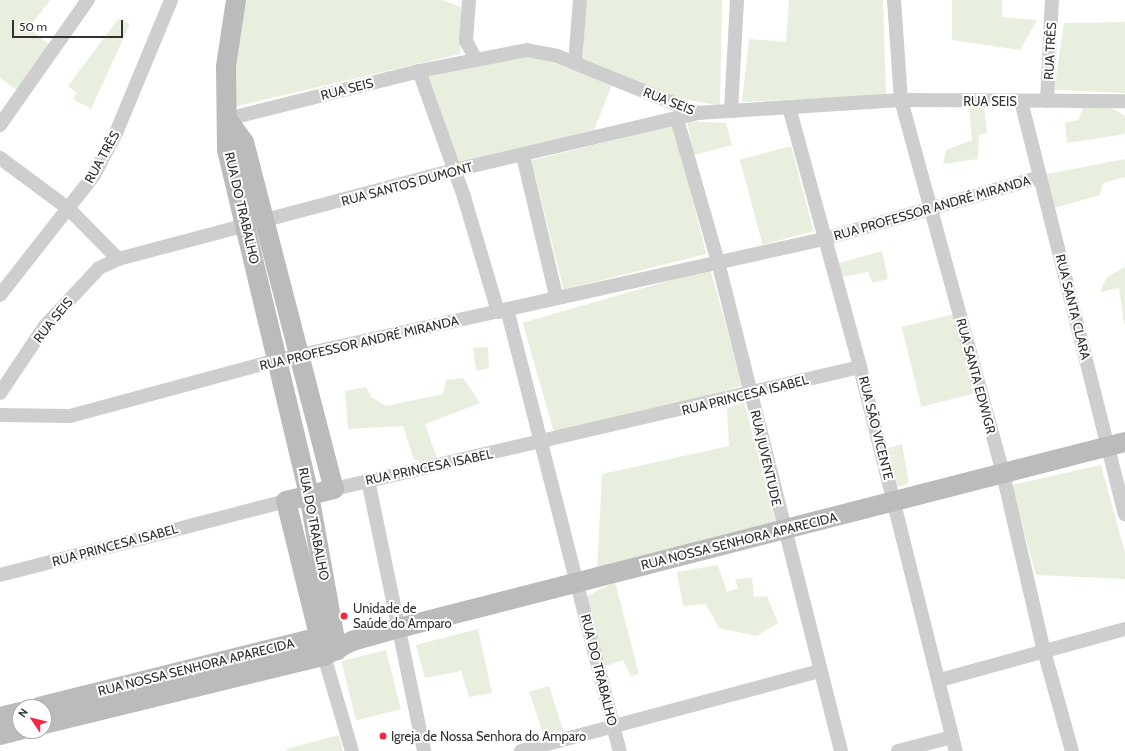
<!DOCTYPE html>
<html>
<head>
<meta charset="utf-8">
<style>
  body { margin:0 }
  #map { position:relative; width:1125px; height:751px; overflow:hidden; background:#fff; font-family:Cabin,sans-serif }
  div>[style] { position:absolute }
  .green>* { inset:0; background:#e8efde; transform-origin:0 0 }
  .street>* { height:14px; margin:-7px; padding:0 7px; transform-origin:7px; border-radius:7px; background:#cecece }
  .secondary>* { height:20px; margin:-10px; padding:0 10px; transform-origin:10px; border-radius:10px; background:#bbb }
  .dots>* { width:11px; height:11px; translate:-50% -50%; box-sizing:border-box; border:2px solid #fff; border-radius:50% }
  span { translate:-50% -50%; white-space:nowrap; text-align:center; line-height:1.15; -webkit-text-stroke:4px #fff; paint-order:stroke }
  .street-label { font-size:13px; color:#313131 }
  .poi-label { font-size:13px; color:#313131 }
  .left { translate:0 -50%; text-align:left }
  .north { position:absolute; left:12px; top:699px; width:40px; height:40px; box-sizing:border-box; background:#fff; border:1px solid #adadad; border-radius:50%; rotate:305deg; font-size:11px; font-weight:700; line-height:16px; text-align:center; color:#313131 }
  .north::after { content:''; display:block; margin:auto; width:14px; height:18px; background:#f52642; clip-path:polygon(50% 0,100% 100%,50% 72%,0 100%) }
  .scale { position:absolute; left:12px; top:20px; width:111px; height:18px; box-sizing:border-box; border:2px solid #313131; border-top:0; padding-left:5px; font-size:12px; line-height:14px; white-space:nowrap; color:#313131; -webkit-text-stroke:3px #fff; paint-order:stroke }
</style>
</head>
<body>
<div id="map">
  <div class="green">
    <i style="clip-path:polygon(0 0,50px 0,29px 28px,51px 46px,18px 91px,0 78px)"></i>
    <i style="clip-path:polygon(247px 0,442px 0,461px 7px,460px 54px,233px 107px,236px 21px)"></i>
    <i style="clip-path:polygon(585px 0,722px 0,720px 106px,673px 97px,583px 61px)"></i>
    <i style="clip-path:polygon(789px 0,883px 0,886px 95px,742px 102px,749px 39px,786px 42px)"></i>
    <i style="clip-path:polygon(952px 0,1002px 0,1002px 17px,1037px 20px,1020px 50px,952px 40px)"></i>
    <i style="clip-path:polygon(118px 19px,130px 24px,91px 109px,73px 99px,77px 93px,68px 86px)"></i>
    <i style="clip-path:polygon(1125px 22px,1125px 93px,1054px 90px,1064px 23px)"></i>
    <i style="clip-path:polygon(533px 55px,612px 85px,594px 130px,459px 167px,422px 74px)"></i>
    <i style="clip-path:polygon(984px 107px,987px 133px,979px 135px,978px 159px,943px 164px,946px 150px,972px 140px,969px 108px)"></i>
    <i style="clip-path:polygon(1083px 108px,1111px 108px,1119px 112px,1125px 116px,1125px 134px,1067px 143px,1065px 123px,1078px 120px)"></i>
    <i style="clip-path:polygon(687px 121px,726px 123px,732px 145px,694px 155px)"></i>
    <i style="left:674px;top:125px;width:133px;height:147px;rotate:76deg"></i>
    <i style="left:791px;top:146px;width:88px;height:53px;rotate:75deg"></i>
    <i style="clip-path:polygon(1125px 159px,1125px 177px,1103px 183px,1100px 195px,1051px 209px,1047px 174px)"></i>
    <i style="clip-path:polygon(882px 251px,888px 279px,873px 283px,868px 272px,841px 277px,839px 263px)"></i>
    <i style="clip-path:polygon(1125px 267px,1125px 324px,1124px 324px,1119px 288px,1100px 292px,1106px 278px)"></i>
    <i style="left:710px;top:269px;width:121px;height:195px;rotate:74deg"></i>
    <i style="left:954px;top:314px;width:82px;height:54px;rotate:76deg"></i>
    <i style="clip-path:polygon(488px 347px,489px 368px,476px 371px,473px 348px)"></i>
    <i style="clip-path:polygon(463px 378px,480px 403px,425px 424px,439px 463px,414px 460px,403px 426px,348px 429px,345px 391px,366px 387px,371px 397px,386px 406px,443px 394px,446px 380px)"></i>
    <i style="clip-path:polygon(744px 402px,776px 524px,597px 570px,602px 474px,729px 446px,727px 408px)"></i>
    <i style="clip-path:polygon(902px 444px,909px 483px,894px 488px,888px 448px)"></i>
    <i style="clip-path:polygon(1101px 465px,1125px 553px,1125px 579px,1036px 575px,1011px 485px)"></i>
    <i style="clip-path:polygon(718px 565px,727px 592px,738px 588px,735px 579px,752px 578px,754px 597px,767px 596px,778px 623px,756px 636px,719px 628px,706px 604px,683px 606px,677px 572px)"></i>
    <i style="clip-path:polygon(615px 582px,639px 674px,631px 676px,623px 660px,603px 667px,587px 596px)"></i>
    <i style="clip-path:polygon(478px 629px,492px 693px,469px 697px,461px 671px,425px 678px,416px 645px)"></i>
    <i style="left:386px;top:650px;width:61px;height:46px;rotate:76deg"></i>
    <i style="clip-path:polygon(549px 686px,565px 736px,544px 736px,529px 692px)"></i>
    <i style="clip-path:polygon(339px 735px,343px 751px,287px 751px,286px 749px)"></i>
  </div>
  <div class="street">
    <i style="left:469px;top:0;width:41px;rotate:94.2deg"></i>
    <i style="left:466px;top:41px;width:19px;rotate:62deg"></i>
    <i style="left:894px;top:0;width:100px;rotate:86deg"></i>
    <i style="left:901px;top:100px;width:388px;rotate:74.7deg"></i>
    <i style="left:1003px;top:474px;width:182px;rotate:77deg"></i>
    <i style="left:1044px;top:651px;width:104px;rotate:74.4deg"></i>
    <i style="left:575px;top:63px;width:63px;rotate:-85.5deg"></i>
    <i style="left:419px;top:71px;width:134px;rotate:70.3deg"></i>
    <i style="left:464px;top:197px;width:120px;rotate:73.5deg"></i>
    <i style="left:1021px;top:101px;width:426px;rotate:75.9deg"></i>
    <i style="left:1047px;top:101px;width:101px;rotate:-87.2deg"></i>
    <i style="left:789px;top:107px;width:270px;rotate:74.7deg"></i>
    <i style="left:860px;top:367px;width:396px;rotate:76deg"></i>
    <i style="left:731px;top:111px;width:111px;rotate:-86.9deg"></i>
    <i style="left:227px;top:119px;width:198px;rotate:-14deg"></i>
    <i style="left:419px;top:71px;width:110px;rotate:-11deg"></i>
    <i style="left:527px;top:50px;width:31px;rotate:11deg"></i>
    <i style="left:557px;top:56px;width:152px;rotate:22deg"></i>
    <i style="left:698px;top:113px;width:203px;rotate:-3.7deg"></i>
    <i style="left:901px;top:100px;width:224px;rotate:0.3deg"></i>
    <i style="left:677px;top:119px;width:149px;rotate:74deg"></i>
    <i style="left:718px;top:262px;width:504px;rotate:75.88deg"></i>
    <i style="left:0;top:125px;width:153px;rotate:-54.9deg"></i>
    <i style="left:523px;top:156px;width:144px;rotate:76.7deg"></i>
    <i style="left:0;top:158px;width:86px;rotate:36.5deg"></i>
    <i style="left:69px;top:209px;width:70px;rotate:45.6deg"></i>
    <i style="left:0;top:295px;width:152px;rotate:-51.9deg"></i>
    <i style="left:94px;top:175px;width:47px;rotate:-62.4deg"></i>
    <i style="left:116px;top:133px;width:144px;rotate:-67.5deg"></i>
    <i style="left:507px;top:309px;width:456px;rotate:75.7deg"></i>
    <i style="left:0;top:393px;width:81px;rotate:-56.1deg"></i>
    <i style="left:45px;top:326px;width:79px;rotate:-47deg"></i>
    <i style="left:99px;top:268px;width:21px;rotate:-25deg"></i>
    <i style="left:118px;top:259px;width:349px;rotate:-14.8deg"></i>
    <i style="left:455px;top:170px;width:250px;rotate:-13.2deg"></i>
    <i style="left:0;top:415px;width:70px;rotate:0.8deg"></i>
    <i style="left:70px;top:416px;width:215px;rotate:-15.1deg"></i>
    <i style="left:278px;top:360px;width:559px;rotate:-12.5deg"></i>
    <i style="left:824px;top:239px;width:225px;rotate:-16deg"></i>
    <i style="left:368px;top:480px;width:277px;rotate:78.3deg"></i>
    <i style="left:334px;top:489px;width:540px;rotate:-13.06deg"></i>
    <i style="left:0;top:575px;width:295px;rotate:-14.5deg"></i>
    <i style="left:324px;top:656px;width:99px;rotate:73.6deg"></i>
    <i style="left:940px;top:680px;width:192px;rotate:-15.4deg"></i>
    <i style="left:521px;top:751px;width:310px;rotate:-15deg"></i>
    <i style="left:898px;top:751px;width:56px;rotate:-14.5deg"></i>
  </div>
  <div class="secondary">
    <i style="left:236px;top:0;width:67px;rotate:98.6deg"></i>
    <i style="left:226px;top:66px;width:84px;rotate:89.3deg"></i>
    <i style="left:227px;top:150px;width:355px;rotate:76.6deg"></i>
    <i style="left:309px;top:495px;width:158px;rotate:79.8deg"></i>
    <i style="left:227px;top:119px;width:29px;rotate:54deg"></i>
    <i style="left:244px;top:142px;width:358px;rotate:75.5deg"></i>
    <i style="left:334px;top:489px;width:49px;rotate:166deg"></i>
    <i style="left:286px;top:501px;width:160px;rotate:76.2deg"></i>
    <i style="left:39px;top:707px;width:302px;rotate:-14deg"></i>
    <i style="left:0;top:717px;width:21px;rotate:-14deg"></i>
    <i style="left:44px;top:724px;width:288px;rotate:-13.7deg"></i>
    <i style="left:324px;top:656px;width:32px;rotate:-28deg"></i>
    <i style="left:352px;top:641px;width:49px;rotate:-15.5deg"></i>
    <i style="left:399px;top:628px;width:749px;rotate:-14.37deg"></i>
    <i style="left:0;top:735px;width:21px;rotate:-14deg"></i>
  </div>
  <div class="dots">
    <i style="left:344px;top:616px;background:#f52642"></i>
    <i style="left:383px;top:736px;background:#f52642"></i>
  </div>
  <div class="street-label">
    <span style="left:1050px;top:51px;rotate:-87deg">RUA TRÊS</span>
    <span style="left:347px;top:89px;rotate:-14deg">RUA SEIS</span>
    <span style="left:669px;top:101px;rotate:21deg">RUA SEIS</span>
    <span style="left:990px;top:101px">RUA SEIS</span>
    <span style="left:102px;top:157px;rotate:-61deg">RUA TRÊS</span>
    <span style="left:407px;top:184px;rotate:-15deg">RUA SANTOS DUMONT</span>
    <span style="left:242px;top:208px;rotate:77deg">RUA DO TRABALHO</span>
    <span style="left:932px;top:208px;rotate:-16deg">RUA PROFESSOR ANDRÉ MIRANDA</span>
    <span style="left:1073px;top:307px;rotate:76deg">RUA SANTA CLARA</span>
    <span style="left:53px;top:320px;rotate:-51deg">RUA SEIS</span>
    <span style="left:359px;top:343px;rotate:-13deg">RUA PROFESSOR ANDRÉ MIRANDA</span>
    <span style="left:976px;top:376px;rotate:75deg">RUA SANTA EDWIGR</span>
    <span style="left:745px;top:395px;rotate:-14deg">RUA PRINCESA ISABEL</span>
    <span style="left:876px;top:428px;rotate:76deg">RUA SÃO VICENTE</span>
    <span style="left:766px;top:458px;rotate:77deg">RUA JUVENTUDE</span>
    <span style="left:429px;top:467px;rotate:-12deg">RUA PRINCESA ISABEL</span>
    <span style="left:314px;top:524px;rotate:79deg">RUA DO TRABALHO</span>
    <span style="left:739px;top:541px;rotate:-14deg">RUA NOSSA SENHORA APARECIDA</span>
    <span style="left:115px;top:545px;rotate:-15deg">RUA PRINCESA ISABEL</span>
    <span style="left:196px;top:667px;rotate:-14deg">RUA NOSSA SENHORA APARECIDA</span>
    <span style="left:599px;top:670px;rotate:76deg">RUA DO TRABALHO</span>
  </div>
  <div class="poi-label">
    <span class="left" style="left:353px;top:616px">Unidade de<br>Saúde do Amparo</span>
    <span class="left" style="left:391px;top:736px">Igreja de Nossa Senhora do Amparo</span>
  </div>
  <div class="north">N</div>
  <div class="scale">50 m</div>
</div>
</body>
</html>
